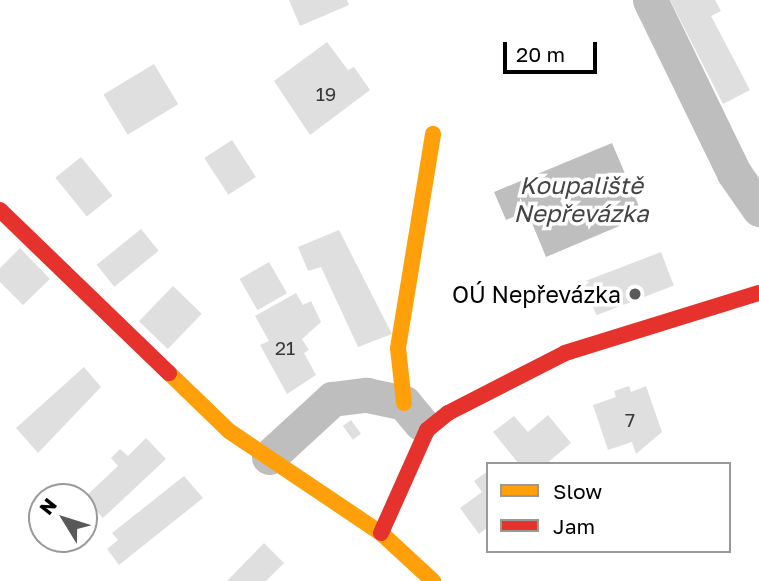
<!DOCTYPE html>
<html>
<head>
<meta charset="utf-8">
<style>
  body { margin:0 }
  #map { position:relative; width:759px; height:581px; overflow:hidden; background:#fff; font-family:"Golos Text",sans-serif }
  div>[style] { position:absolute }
  .water>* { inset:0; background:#bebebe }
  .building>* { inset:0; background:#dfdfdf; transform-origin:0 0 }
  .street>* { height:35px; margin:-17.5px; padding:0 17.5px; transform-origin:17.5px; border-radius:17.5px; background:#bebebe }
  .slow>* { height:16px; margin:-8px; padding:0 8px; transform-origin:8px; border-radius:8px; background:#ff9f0a }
  .jam>* { height:16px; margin:-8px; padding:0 8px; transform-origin:8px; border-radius:8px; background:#e5322d }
  .dots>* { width:19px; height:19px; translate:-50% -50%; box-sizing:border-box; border:4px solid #fff; border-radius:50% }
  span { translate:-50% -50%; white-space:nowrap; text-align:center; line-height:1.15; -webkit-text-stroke:7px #fff; paint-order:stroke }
  .number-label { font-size:19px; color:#383838 }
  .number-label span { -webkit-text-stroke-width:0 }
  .poi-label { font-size:23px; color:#000 }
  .right { translate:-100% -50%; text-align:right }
  .water-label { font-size:24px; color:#434343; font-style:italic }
  .legend { position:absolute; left:486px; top:462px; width:245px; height:91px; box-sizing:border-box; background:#fff; border:2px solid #999; margin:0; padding:9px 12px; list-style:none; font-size:21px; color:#000 }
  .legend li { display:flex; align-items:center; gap:14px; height:35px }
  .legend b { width:35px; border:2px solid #999 }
  .north { position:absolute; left:28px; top:483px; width:70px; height:70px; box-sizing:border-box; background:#fff; border:2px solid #999; border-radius:50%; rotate:308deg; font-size:19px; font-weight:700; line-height:28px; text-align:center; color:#000 }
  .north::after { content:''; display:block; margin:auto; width:24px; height:32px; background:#595959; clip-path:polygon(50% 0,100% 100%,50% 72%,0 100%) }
  .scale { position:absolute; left:503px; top:42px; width:94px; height:32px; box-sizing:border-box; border:4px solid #000; border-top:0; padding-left:9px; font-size:21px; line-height:24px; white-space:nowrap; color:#000; -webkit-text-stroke:5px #fff; paint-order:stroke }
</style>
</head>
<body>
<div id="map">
  <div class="water">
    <i style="clip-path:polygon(612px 143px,643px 216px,546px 257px,527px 211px,506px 220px,494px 192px)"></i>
  </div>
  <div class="building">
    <i style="clip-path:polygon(289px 0,347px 0,349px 5px,300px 26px)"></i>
    <i style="clip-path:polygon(670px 0,715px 0,721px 11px,711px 16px,750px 90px,723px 104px)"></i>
    <i style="clip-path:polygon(327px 42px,348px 70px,354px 67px,370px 90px,310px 135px,274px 81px)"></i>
    <i style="left:154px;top:64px;width:47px;height:59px;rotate:59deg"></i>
    <i style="left:232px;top:140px;width:44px;height:33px;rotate:57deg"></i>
    <i style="left:81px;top:157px;width:50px;height:33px;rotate:51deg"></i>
    <i style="left:141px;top:229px;width:28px;height:57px;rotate:51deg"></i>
    <i style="clip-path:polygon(339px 230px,392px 334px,358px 347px,321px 267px,308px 271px,298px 247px)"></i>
    <i style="clip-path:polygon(20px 248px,50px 279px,23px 305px,0 282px,0 268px)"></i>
    <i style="left:661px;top:252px;width:36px;height:83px;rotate:69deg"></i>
    <i style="left:269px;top:262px;width:36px;height:34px;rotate:60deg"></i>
    <i style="left:173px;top:286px;width:40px;height:49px;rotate:44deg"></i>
    <i style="clip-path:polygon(296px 293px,303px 305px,311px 301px,321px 322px,302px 339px,309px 350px,304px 353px,316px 375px,287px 394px,260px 345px,269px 341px,255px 316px)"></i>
    <i style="clip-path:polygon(84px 367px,101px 387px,38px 453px,16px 428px)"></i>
    <i style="clip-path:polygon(629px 386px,631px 392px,646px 386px,662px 432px,636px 454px,632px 442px,608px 450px,593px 405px,616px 397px,614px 391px)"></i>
    <i style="clip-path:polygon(548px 415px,571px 443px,546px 464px,519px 464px,493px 432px,514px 416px,528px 432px)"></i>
    <i style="left:351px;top:420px;width:17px;height:10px;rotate:54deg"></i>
    <i style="clip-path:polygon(146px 438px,166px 459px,103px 518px,84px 498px,118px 466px,111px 458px,120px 449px,128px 456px)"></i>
    <i style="clip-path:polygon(488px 471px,488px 527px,479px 534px,460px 508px,482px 492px,474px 481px)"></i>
    <i style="clip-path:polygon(184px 476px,203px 498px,119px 565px,107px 549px,118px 540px,112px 533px)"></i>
    <i style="clip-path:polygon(264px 543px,284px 563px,266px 581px,227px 581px)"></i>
  </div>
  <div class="street">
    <i style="left:650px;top:0;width:192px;rotate:64.1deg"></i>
    <i style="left:734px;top:173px;width:44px;rotate:55.2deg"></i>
    <i style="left:269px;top:457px;width:86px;rotate:-42.6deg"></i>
    <i style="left:332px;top:399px;width:35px;rotate:-7deg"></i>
    <i style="left:367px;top:395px;width:38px;rotate:12deg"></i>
    <i style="left:404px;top:403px;width:26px;rotate:50deg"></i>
  </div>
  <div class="slow">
    <i style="left:169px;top:373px;width:83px;rotate:44deg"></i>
    <i style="left:229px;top:431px;width:183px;rotate:33.9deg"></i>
    <i style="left:381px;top:533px;width:71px;rotate:42.7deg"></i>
    <i style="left:404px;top:403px;width:55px;rotate:-96.2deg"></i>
    <i style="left:398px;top:348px;width:217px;rotate:-80.7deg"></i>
  </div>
  <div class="jam">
    <i style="left:0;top:210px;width:235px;rotate:44deg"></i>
    <i style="left:381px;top:533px;width:113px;rotate:-65.9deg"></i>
    <i style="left:427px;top:430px;width:27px;rotate:-39deg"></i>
    <i style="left:448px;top:413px;width:131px;rotate:-27.1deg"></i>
    <i style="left:565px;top:353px;width:203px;rotate:-17.2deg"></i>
  </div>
  <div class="dots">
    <i style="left:635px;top:294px;background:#595959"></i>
  </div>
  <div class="number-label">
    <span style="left:326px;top:94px">19</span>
    <span style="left:285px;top:348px">21</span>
    <span style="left:630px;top:420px">7</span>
  </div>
  <div class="poi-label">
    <span class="right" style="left:621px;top:294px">OÚ Nepřevázka</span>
  </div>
  <div class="water-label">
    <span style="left:581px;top:199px">Koupaliště<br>Nepřevázka</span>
  </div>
  <ul class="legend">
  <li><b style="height:9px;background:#ff9f0a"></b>Slow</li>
  <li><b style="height:9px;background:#e5322d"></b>Jam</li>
  </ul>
  <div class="north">N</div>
  <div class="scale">20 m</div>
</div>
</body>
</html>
